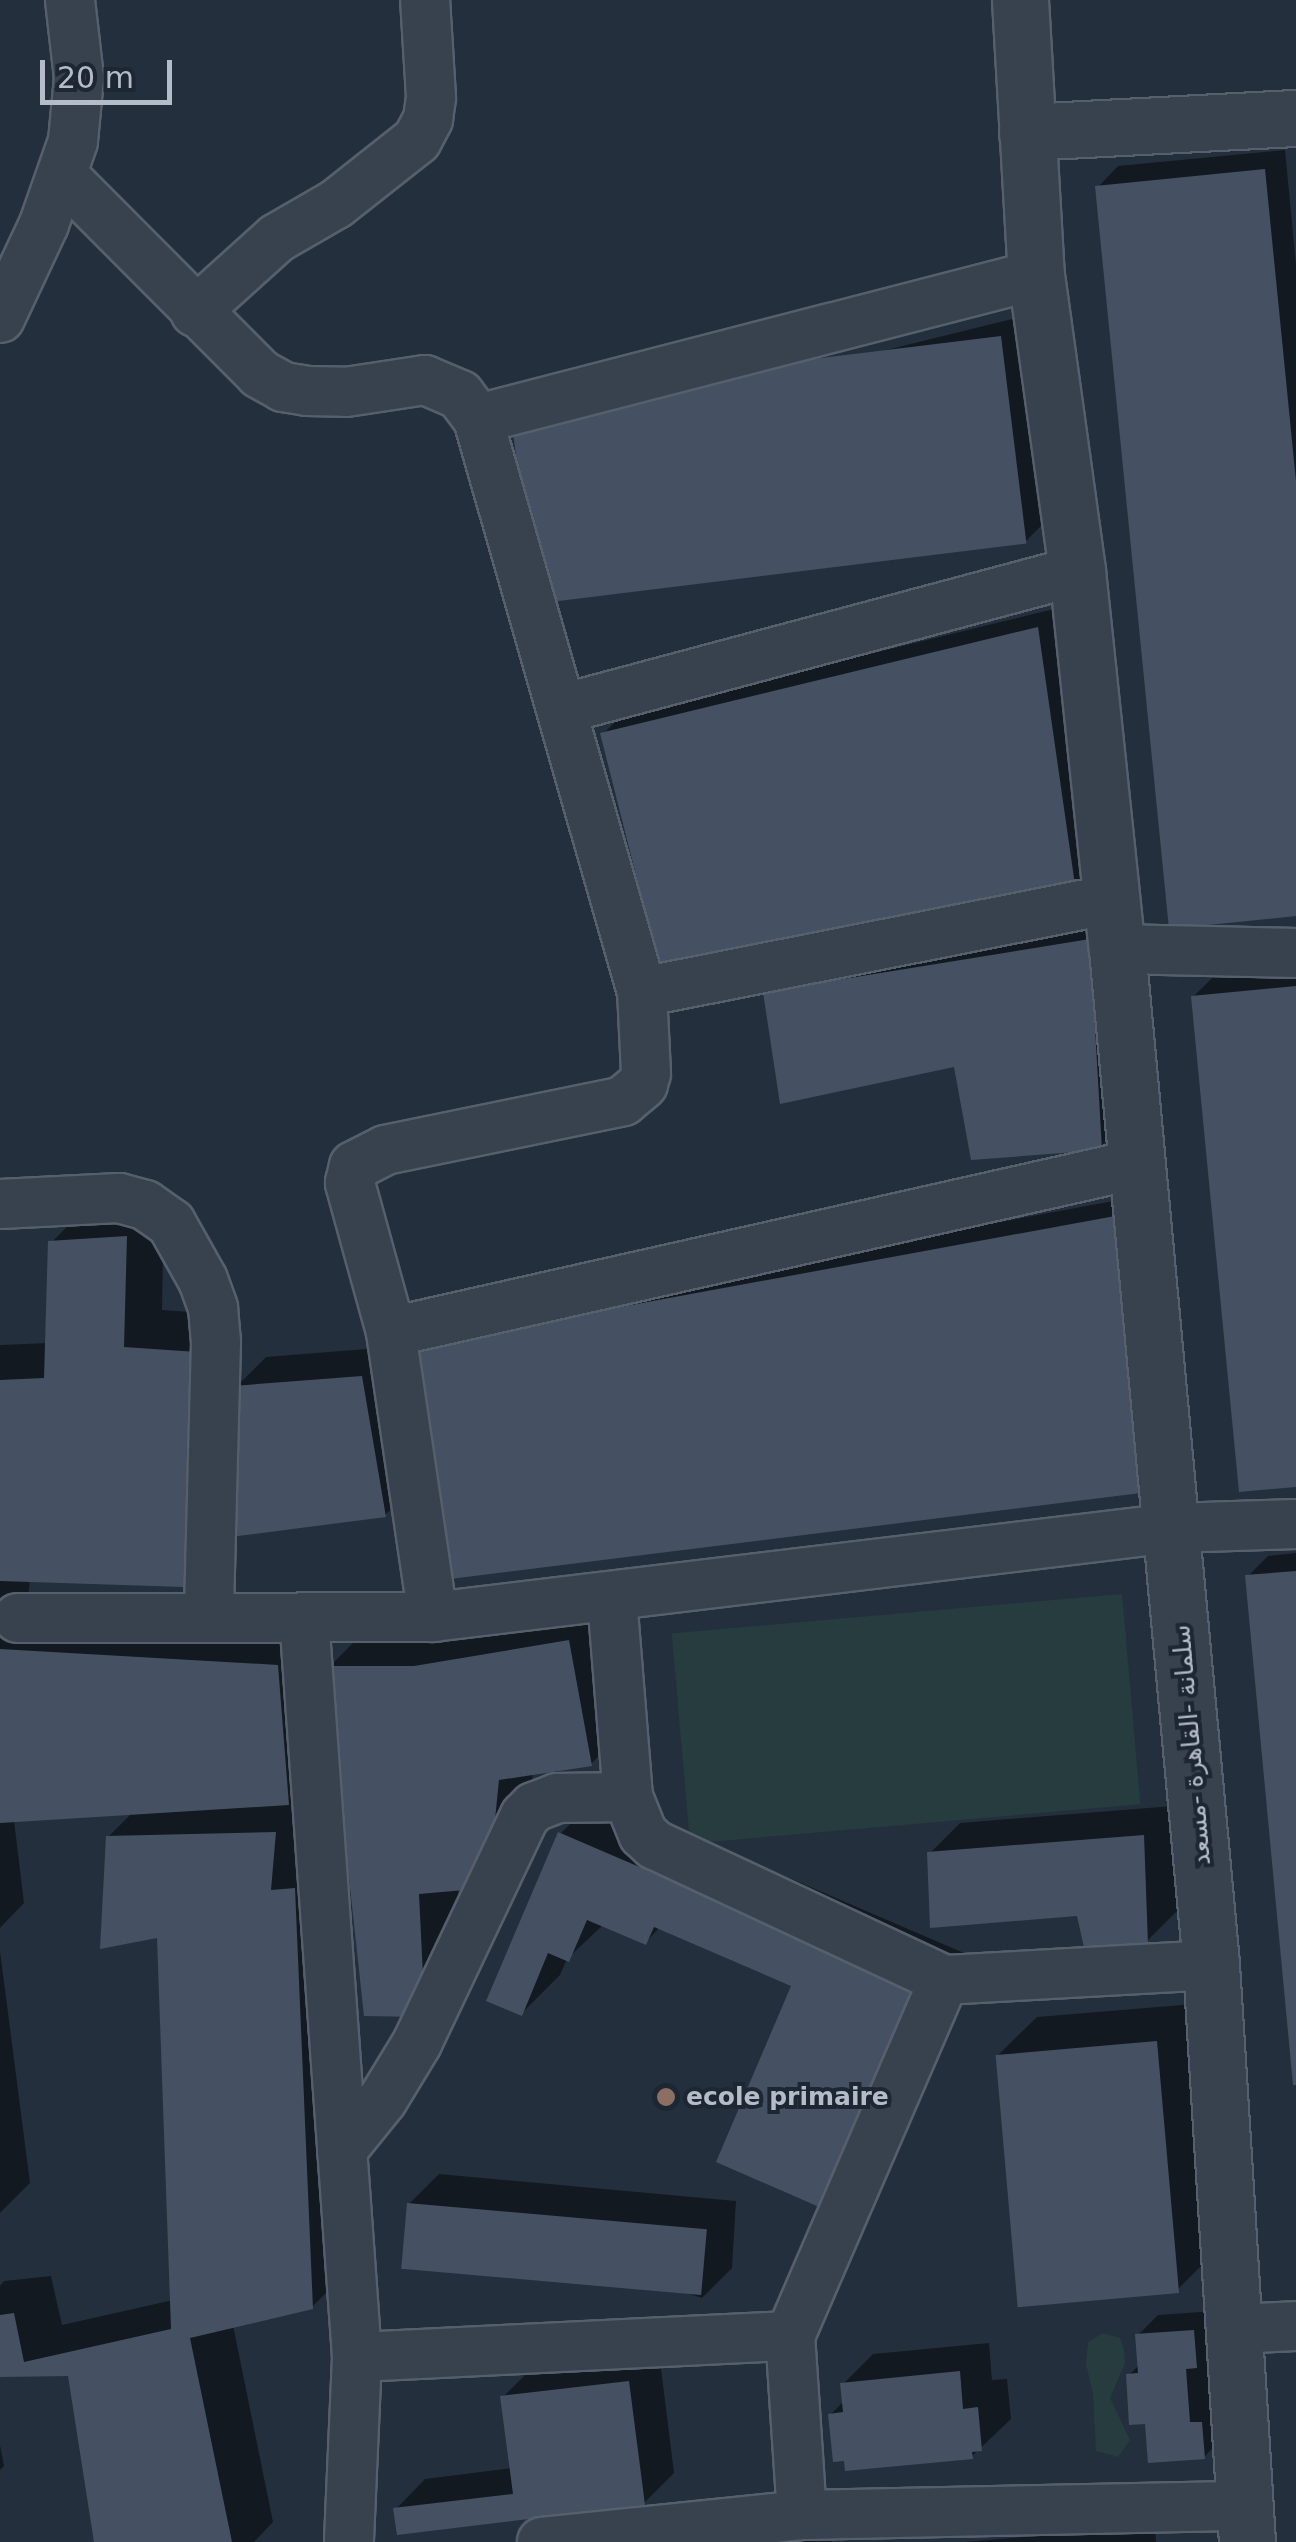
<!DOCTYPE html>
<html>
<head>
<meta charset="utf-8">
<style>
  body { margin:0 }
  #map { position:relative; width:1296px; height:2542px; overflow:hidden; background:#242f3e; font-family:"DejaVu Sans",Vazirmatn,sans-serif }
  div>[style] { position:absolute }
  .green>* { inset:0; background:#263c3f; transform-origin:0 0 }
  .shadow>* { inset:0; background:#0007 }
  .building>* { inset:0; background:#455162; transform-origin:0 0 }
  .roads { filter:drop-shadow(2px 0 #565f6c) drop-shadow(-2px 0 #565f6c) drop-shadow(0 2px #565f6c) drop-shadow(0 -2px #565f6c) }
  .minor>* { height:48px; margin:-24px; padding:0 24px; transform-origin:24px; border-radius:24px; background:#38414e }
  .tertiary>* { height:55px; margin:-27.5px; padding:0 27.5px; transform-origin:27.5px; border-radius:27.5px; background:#38414e }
  .dots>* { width:28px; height:28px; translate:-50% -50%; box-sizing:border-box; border:5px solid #1d2633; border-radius:50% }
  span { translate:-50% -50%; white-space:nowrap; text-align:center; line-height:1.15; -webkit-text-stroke:8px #1d2633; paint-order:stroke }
  .street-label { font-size:25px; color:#b4bcc9 }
  .poi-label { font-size:25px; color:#b4bcc9; font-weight:700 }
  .left { translate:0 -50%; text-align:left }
  .scale { position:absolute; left:40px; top:60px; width:132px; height:45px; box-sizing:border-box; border:5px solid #b4bcc9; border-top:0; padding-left:12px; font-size:30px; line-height:35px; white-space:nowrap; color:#b4bcc9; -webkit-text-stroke:8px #1d2633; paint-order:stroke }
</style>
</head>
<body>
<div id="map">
  <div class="green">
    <i style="left:1122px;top:1594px;width:211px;height:452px;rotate:85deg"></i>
    <i style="clip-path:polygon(1103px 2333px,1120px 2338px,1124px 2349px,1125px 2363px,1110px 2398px,1130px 2440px,1118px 2457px,1096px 2451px,1093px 2394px,1086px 2364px,1088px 2342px)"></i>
  </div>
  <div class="shadow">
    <i style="clip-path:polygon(1285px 150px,1296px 265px,1296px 914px,1098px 187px,1118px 166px)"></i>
    <i style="clip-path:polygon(1020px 317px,1046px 521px,1026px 541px,522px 455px,542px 435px)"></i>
    <i style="clip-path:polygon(1058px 608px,1095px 869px,1075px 890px,603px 734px,623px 714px)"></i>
    <i style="clip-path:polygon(1110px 920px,1121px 1127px,1100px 1147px,956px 1064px,765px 993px,786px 973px)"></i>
    <i style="clip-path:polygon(1296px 969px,1296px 1484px,1193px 997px,1214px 976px)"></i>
    <i style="clip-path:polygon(1146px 1195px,1177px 1468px,437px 1326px)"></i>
    <i style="clip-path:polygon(164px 1199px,162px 1310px,234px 1315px,221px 1546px,183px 1584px,30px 1579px,27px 1612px,315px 1627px,350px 2269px,312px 2307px,233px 2325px,273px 2522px,254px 2542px,97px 2542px,70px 2373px,0 2374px,0 2286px,4px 2281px,51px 2276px,62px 2325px,173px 2300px,159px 1935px,108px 1837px,133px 1812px,14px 1820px,24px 1903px,0 1928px,0 1345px,48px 1343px,51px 1243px,89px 1204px)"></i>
    <i style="clip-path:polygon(391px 1347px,415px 1485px,385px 1515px,236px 1387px,266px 1357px)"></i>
    <i style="clip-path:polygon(1296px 1553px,1296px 2087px,1248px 1576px,1268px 1556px)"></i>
    <i style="clip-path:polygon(607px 1603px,629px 1725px,591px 1764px,533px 1772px,525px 1847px,458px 1888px,462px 1976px,424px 2014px,329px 1667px,367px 1629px)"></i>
    <i style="clip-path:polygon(598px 1796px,964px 1953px,871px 2172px,794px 1984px,660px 1927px,646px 1942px,604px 1924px,567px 1959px,560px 1975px,522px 2013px,560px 1834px)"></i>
    <i style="clip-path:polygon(1173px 1806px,1177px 1911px,1147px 1941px,930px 1853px,960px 1823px)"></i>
    <i style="clip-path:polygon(0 1951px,30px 2183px,0 2213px)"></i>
    <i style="clip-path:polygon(1194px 2004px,1215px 2252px,1177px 2290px,998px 2055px,1037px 2017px)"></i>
    <i style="clip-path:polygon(439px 2174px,736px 2201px,732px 2268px,702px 2298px,409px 2204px)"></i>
    <i style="clip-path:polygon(1214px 2311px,1216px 2345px,1206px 2355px,1210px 2403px,1222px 2402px,1224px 2437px,1204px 2457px,1148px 2421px,1129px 2375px,1140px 2364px,1138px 2335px,1158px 2315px)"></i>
    <i style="clip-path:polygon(989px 2343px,992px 2380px,1007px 2379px,1011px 2419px,971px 2457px,831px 2414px,844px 2401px,843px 2384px,873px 2354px)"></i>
    <i style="clip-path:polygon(659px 2352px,674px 2473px,644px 2503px,396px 2509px,425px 2479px,512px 2468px,503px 2397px,533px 2367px)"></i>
    <i style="clip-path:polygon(0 2445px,4px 2466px,0 2470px)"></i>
    <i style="clip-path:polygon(831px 2526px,832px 2542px,626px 2542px)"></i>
    <i style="clip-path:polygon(1155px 2526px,1156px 2542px,963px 2542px)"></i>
  </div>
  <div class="building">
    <i style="clip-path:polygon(1265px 169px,1296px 481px,1296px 916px,1169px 929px,1095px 186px)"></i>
    <i style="left:1001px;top:336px;width:209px;height:496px;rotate:83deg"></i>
    <i style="clip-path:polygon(1038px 627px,1076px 892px,658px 962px,600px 733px)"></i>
    <i style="clip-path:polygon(1090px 939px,1102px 1150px,971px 1160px,954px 1067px,780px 1104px,763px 992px)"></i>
    <i style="clip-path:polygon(1296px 986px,1296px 1487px,1239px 1492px,1191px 996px)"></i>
    <i style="clip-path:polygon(1126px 1214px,1157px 1491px,450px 1579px,414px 1345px)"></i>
    <i style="clip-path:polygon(127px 1236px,124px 1347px,197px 1352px,184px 1587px,0 1581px,0 1380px,44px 1378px,48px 1241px)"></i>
    <i style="clip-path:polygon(362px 1376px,386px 1517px,230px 1537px,233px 1386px)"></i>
    <i style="clip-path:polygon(1296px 1571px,1296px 2085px,1293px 2085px,1245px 1575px)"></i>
    <i style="clip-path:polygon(569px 1640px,592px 1766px,499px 1780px,488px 1888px,419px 1894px,425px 2017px,364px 2016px,326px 1666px,414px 1666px)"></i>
    <i style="clip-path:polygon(0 1649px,278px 1665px,289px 1805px,0 1823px)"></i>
    <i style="clip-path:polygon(276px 1832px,271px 1890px,295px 1888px,313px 2309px,190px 2338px,232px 2542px,94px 2542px,68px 2376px,0 2377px,0 2315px,14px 2313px,24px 2362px,171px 2329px,157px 1938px,100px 1949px,106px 1836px)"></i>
    <i style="clip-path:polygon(558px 1832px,928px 1991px,833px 2213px,716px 2162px,791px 1986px,654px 1927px,646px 1945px,587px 1920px,569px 1962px,548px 1953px,522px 2016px,486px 2001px)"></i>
    <i style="clip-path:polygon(1144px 1835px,1148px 1944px,1085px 1952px,1077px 1916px,930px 1928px,927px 1852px)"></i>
    <i style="left:1157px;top:2041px;width:253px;height:162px;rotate:85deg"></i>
    <i style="left:407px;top:2203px;width:301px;height:66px;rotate:5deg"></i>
    <i style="clip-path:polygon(1194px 2330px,1197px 2368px,1186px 2369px,1190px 2422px,1202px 2422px,1205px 2459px,1148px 2463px,1145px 2424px,1129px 2425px,1126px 2374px,1138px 2373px,1135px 2334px)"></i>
    <i style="clip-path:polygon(960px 2371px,963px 2409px,978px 2407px,982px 2451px,972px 2452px,973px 2459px,845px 2471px,844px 2461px,833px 2462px,828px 2414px,843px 2412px,840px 2383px)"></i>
    <i style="clip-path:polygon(629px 2381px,645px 2505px,397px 2535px,393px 2508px,513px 2494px,500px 2396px)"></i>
  </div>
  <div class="roads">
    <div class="minor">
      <i style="left:63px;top:176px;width:279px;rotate:45.1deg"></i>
      <i style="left:260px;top:374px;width:26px;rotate:29deg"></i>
      <i style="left:283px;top:387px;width:24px;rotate:9deg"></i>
      <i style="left:307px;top:391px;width:39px;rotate:1deg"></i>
      <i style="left:346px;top:392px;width:80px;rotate:-8.6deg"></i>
      <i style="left:425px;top:380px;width:38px;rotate:23deg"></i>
      <i style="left:460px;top:395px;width:30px;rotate:53deg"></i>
      <i style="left:1036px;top:275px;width:576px;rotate:165.53deg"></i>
      <i style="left:478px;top:419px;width:596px;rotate:74.03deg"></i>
      <i style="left:642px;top:992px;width:478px;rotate:-11.2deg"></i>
      <i style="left:195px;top:312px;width:110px;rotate:-42.1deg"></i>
      <i style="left:277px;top:238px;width:68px;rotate:-30deg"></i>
      <i style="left:336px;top:204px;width:103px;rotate:-38.3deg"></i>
      <i style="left:417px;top:140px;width:24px;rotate:-62deg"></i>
      <i style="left:428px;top:119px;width:22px;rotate:-82deg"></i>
      <i style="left:431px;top:97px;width:97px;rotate:-93.5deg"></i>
      <i style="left:0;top:318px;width:104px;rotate:-64.9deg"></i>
      <i style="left:44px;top:224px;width:88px;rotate:-70.7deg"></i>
      <i style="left:73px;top:141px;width:63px;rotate:-84.6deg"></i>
      <i style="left:79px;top:78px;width:79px;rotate:-96.6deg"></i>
      <i style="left:562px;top:709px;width:533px;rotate:-15deg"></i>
      <i style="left:1117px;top:949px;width:179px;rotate:1.3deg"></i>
      <i style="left:0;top:1204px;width:119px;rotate:-2.9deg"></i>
      <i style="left:119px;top:1198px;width:27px;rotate:15deg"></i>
      <i style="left:145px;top:1205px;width:32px;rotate:35deg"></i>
      <i style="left:171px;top:1223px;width:65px;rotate:60.7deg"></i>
      <i style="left:203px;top:1280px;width:30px;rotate:70deg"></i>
      <i style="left:213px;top:1308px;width:34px;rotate:85deg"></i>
      <i style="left:216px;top:1342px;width:275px;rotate:91.5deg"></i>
      <i style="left:391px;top:1332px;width:155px;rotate:-105.4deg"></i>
      <i style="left:350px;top:1183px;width:17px;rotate:-77deg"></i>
      <i style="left:354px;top:1166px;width:35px;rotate:-27deg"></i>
      <i style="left:385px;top:1150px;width:243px;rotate:-11.6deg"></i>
      <i style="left:623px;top:1101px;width:26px;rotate:-40deg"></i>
      <i style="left:643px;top:1084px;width:11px;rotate:-75deg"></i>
      <i style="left:646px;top:1073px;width:81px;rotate:-92.8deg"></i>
      <i style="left:612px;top:1598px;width:200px;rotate:85.4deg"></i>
      <i style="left:628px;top:1797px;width:40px;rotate:68deg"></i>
      <i style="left:643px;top:1834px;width:16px;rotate:43deg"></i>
      <i style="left:655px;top:1845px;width:319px;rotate:25deg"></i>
      <i style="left:304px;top:1617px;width:742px;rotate:85.9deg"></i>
      <i style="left:357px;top:2357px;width:185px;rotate:92.5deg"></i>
      <i style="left:433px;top:1617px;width:288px;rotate:-98.4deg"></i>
      <i style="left:391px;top:1332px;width:765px;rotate:-12.69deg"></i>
      <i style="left:18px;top:1618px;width:415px;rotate:-0.1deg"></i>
      <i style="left:433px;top:1617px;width:744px;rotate:-6.87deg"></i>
      <i style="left:1172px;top:1528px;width:124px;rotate:-1.8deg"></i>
      <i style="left:342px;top:2150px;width:65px;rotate:-51.2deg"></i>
      <i style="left:383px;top:2099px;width:66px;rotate:-58.7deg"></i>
      <i style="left:417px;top:2043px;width:251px;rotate:-64.6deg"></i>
      <i style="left:525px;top:1816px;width:13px;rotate:-45deg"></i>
      <i style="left:534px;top:1807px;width:25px;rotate:-21deg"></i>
      <i style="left:557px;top:1798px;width:71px;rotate:-0.8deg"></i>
      <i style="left:1235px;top:2329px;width:61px;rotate:-2.8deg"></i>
      <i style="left:357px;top:2357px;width:434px;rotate:-2.8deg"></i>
      <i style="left:802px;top:2515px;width:179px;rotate:-93.8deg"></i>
      <i style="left:790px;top:2336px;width:388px;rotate:-66.6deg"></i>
      <i style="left:944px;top:1980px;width:267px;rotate:-3.2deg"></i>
      <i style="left:542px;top:2542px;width:261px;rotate:-5.9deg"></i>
      <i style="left:802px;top:2515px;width:441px;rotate:-1.2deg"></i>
    </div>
    <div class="tertiary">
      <i style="left:1020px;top:0;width:275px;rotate:86.7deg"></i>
      <i style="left:1036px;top:275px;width:299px;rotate:82.1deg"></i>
      <i style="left:1077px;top:571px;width:380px;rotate:84deg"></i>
      <i style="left:1117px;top:949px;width:1020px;rotate:84.71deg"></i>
      <i style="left:1211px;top:1965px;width:578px;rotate:86.43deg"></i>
      <i style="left:1027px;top:132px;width:269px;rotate:-3deg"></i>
    </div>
  </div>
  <div class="dots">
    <i style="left:666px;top:2097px;background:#8d6e63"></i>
  </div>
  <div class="street-label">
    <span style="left:1192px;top:1745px;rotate:-95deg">سلمانة -القاهرة -مسعد</span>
  </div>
  <div class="poi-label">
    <span class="left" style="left:686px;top:2097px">ecole primaire</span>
  </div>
  <div class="scale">20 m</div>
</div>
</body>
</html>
